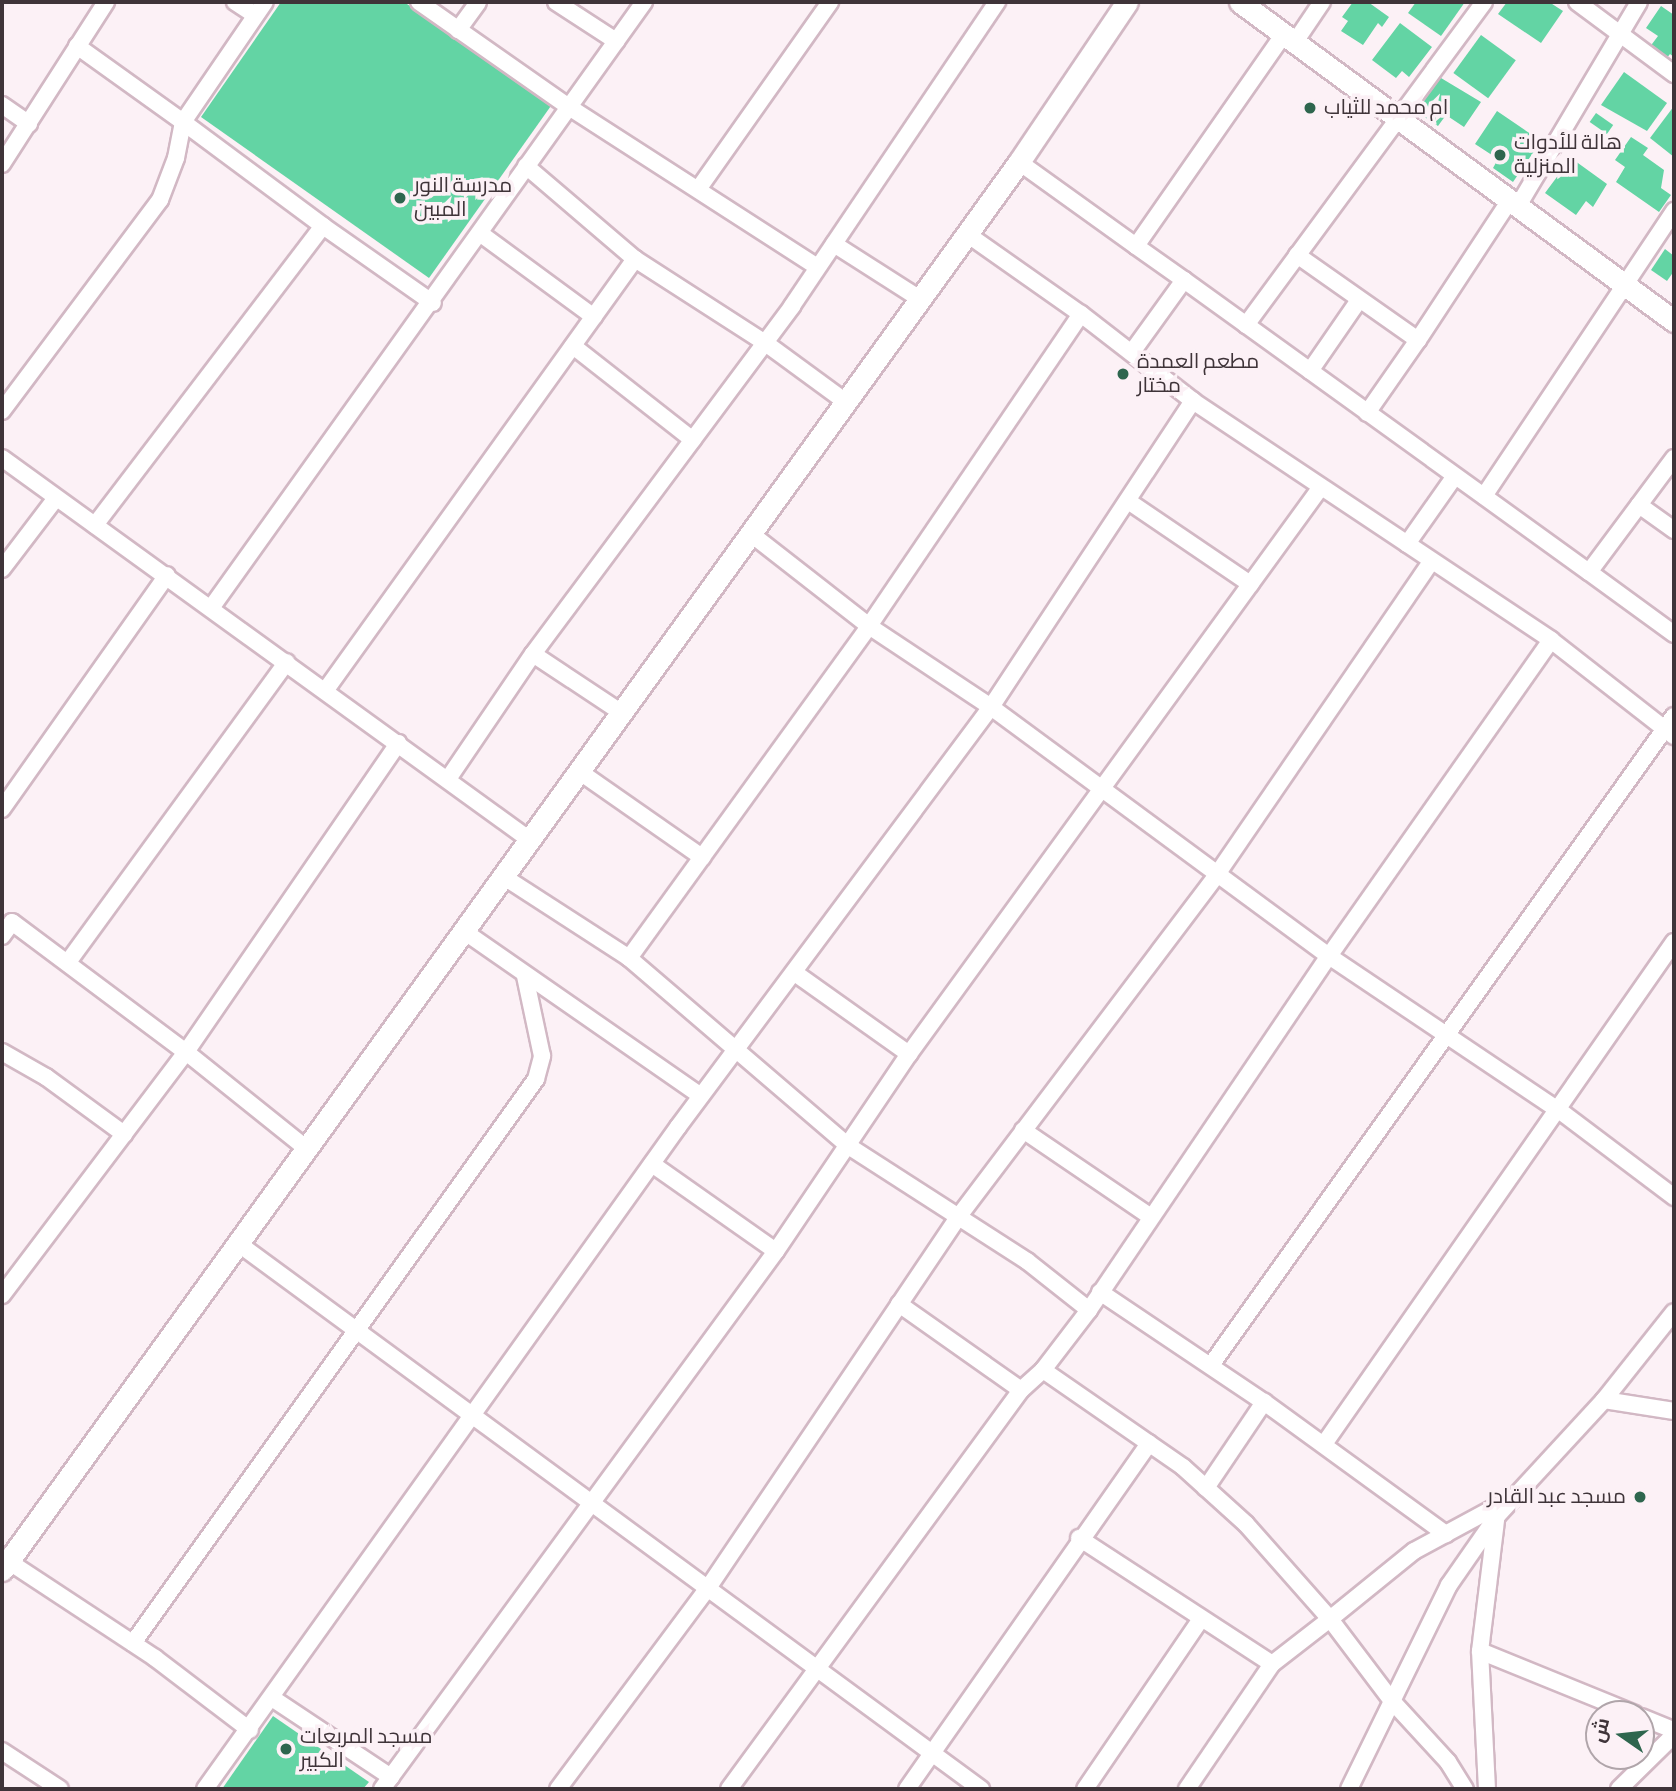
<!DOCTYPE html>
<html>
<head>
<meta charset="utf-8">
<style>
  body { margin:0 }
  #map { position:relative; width:1676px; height:1791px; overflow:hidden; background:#fcf1f6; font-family:"Sofia Sans Condensed",Cairo,sans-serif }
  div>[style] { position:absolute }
  .building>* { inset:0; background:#63d4a4; transform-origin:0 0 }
  .roads { filter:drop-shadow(2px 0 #d2b8c4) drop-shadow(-2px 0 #d2b8c4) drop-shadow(0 2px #d2b8c4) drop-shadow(0 -2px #d2b8c4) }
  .minor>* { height:16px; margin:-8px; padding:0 8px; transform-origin:8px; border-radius:8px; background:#fff }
  .tertiary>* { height:21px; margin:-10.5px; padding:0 10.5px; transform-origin:10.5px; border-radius:10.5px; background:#fff }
  .dots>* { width:19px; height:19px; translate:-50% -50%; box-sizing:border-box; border:4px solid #fcf1f6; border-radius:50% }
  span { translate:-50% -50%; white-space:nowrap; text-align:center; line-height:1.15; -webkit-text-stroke:7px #fcf1f6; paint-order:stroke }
  .poi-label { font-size:21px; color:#3f3439 }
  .left { translate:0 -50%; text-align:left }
  .right { translate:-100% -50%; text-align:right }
  .frame { position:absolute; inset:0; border:4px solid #3f3439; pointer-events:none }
  .north { position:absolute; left:1585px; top:1700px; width:70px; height:70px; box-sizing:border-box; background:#fcf1f6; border:2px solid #b0a5aa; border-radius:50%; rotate:284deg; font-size:19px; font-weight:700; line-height:28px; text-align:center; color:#3f3439 }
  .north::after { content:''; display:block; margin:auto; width:24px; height:32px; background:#2e664e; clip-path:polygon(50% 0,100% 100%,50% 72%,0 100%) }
</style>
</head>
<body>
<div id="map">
  <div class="building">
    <i style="clip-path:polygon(281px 2px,404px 2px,553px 103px,429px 278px,201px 117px)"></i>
    <i style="clip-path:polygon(1353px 2px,1368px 2px,1389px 17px,1382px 27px,1378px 23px,1363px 45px,1341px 31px,1348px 21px,1342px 17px)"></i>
    <i style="clip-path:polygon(1416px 2px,1465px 2px,1441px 36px,1408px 13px)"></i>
    <i style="clip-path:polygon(1507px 2px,1549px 2px,1563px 11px,1541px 43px,1498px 14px)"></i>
    <i style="clip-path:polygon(1661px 6px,1674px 15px,1674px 57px,1670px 54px,1666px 59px,1649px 48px,1658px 36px,1646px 28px)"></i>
    <i style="clip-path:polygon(1400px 23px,1432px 47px,1409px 77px,1402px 71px,1396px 78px,1372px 60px)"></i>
    <i style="left:1481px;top:35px;width:43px;height:47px;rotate:36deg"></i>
    <i style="clip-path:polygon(1624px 72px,1667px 103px,1647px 131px,1601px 105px)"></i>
    <i style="clip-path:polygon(1436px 75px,1481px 102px,1464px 127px,1446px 115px,1438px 126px,1413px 109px)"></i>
    <i style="clip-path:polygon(1674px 106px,1674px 157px,1650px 138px)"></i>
    <i style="clip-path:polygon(1497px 111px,1541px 141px,1513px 182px,1493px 168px,1498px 159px,1475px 144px)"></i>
    <i style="left:1596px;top:113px;width:21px;height:11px;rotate:35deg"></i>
    <i style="clip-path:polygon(1631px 137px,1648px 148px,1643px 155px,1664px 170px,1661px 188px,1671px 195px,1659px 212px,1616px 182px,1625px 167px,1615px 160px)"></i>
    <i style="clip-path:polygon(1571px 158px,1607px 184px,1593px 207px,1586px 201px,1576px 215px,1545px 193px)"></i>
    <i style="clip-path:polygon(1665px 249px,1674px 256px,1674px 271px,1667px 281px,1651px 270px)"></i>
    <i style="clip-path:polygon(273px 1716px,369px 1782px,363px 1789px,222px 1789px)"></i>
  </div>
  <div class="roads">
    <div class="minor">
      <i style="left:235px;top:2px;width:24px;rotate:33deg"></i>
      <i style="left:419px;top:2px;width:183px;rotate:35deg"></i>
      <i style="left:569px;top:107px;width:295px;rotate:32.8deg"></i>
      <i style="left:556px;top:2px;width:72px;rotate:33deg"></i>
      <i style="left:1577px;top:2px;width:121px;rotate:36.6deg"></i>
      <i style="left:458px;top:30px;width:34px;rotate:-54deg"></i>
      <i style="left:1295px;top:42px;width:48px;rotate:-56deg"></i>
      <i style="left:77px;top:46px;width:130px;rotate:35.6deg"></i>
      <i style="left:183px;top:122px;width:145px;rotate:-55.7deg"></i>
      <i style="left:2px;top:105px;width:33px;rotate:35deg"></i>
      <i style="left:1019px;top:162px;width:144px;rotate:35.7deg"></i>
      <i style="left:2px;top:164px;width:193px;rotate:-57.3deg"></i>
      <i style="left:526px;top:166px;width:143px;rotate:40.5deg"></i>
      <i style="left:635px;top:259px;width:153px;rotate:32.8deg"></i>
      <i style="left:764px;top:342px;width:102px;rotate:36.2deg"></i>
      <i style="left:699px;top:188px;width:228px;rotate:-54.8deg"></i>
      <i style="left:1518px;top:206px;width:237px;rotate:-59.3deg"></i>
      <i style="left:481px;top:234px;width:140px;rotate:36.3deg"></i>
      <i style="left:967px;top:234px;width:139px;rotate:35.1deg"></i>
      <i style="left:1081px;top:314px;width:142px;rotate:37.8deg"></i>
      <i style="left:1193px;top:401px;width:430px;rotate:33.7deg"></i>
      <i style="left:1551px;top:640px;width:156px;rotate:38deg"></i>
      <i style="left:834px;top:244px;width:102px;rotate:32.6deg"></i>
      <i style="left:1297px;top:255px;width:148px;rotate:35.1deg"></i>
      <i style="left:1418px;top:340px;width:168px;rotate:-56.7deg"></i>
      <i style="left:1184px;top:280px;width:499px;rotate:35.8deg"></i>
      <i style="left:1246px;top:325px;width:401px;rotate:-53.6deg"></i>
      <i style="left:573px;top:346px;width:152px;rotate:38.1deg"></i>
      <i style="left:1132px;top:352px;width:89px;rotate:-54.2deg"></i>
      <i style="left:1184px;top:280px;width:59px;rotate:-144.7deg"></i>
      <i style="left:1136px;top:246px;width:259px;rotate:-55.1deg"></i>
      <i style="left:1310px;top:371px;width:86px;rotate:-55.4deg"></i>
      <i style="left:2px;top:411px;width:264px;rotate:-53.2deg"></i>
      <i style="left:160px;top:200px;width:45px;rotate:-69.1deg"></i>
      <i style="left:176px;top:158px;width:37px;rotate:-79deg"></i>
      <i style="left:183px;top:122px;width:174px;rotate:36.6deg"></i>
      <i style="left:1367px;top:413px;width:89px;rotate:-55.1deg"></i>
      <i style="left:2px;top:458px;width:652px;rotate:35.89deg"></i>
      <i style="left:1674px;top:458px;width:142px;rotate:126.7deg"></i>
      <i style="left:1589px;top:572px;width:105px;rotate:36.1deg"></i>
      <i style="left:1484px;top:496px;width:343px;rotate:-56.3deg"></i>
      <i style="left:1128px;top:501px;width:148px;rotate:34.2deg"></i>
      <i style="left:1639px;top:505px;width:43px;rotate:35.5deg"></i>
      <i style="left:95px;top:525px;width:376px;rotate:-52.7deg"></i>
      <i style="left:323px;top:226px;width:134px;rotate:35deg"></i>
      <i style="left:750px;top:533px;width:151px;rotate:38deg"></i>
      <i style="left:869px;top:626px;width:146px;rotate:33.6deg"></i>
      <i style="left:991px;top:707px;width:420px;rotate:36.4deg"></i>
      <i style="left:1329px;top:956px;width:278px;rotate:33.9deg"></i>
      <i style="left:1560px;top:1111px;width:143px;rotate:37deg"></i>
      <i style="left:1407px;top:544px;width:83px;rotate:-54.8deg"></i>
      <i style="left:2px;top:569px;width:89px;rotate:-52.7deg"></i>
      <i style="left:211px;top:608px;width:745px;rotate:-54.45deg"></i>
      <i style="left:533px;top:654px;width:107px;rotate:33.5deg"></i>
      <i style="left:325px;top:691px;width:532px;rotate:-54.34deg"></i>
      <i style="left:580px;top:772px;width:149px;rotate:34.9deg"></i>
      <i style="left:448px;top:779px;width:151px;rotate:-55.8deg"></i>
      <i style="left:533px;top:654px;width:434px;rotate:-53.3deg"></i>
      <i style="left:792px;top:306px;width:367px;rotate:-56deg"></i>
      <i style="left:2px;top:809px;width:286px;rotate:-54.8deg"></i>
      <i style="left:504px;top:877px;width:149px;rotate:32.9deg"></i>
      <i style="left:629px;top:958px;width:287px;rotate:40.6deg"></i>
      <i style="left:847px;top:1145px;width:214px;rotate:32.8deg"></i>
      <i style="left:1027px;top:1261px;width:79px;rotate:38.3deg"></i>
      <i style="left:465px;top:932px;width:287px;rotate:34.8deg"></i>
      <i style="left:2px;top:936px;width:17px;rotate:-54deg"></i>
      <i style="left:12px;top:922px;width:217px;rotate:36.8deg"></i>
      <i style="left:186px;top:1052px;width:305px;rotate:127.1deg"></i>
      <i style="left:629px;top:958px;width:410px;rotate:-54.1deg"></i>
      <i style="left:869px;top:626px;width:377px;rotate:-55.8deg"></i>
      <i style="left:68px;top:962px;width:371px;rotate:-53.9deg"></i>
      <i style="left:795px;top:973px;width:140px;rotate:35.4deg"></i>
      <i style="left:2px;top:1052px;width:51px;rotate:29.6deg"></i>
      <i style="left:46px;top:1077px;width:97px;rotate:36.2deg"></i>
      <i style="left:1023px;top:1130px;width:155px;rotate:34.2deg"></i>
      <i style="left:307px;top:1149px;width:155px;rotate:-141.3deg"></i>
      <i style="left:186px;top:1052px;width:375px;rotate:-55.5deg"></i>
      <i style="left:652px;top:1164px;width:151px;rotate:35.1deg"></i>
      <i style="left:239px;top:1244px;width:921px;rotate:36.3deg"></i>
      <i style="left:1100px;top:1292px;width:197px;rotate:33.9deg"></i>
      <i style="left:1264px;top:1402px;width:225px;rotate:36deg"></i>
      <i style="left:899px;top:1304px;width:149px;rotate:35.2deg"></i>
      <i style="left:1211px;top:1365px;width:797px;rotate:-54.5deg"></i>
      <i style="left:1043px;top:1370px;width:170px;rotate:34.7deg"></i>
      <i style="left:1183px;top:1467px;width:85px;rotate:42.1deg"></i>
      <i style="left:1246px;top:1524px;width:127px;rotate:48.5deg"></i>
      <i style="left:1330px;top:1619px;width:108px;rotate:-39deg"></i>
      <i style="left:1414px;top:1551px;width:111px;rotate:-28.4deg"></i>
      <i style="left:1604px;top:1400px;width:71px;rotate:8.9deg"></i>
      <i style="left:1324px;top:1444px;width:612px;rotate:-55.12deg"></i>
      <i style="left:1206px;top:1488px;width:104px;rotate:-56deg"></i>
      <i style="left:1079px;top:1538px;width:230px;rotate:33.1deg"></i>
      <i style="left:2px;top:1557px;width:183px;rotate:33.4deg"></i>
      <i style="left:155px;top:1658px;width:119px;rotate:37.2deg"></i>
      <i style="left:133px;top:1643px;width:693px;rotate:-54.45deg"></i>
      <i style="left:536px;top:1079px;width:24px;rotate:-75deg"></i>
      <i style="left:542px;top:1056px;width:82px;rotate:-102deg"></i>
      <i style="left:1480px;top:1651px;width:167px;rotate:22.1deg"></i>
      <i style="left:272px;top:1698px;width:143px;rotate:33.6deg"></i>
      <i style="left:1641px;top:1717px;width:35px;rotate:22deg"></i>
      <i style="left:2px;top:1751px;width:69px;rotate:33.2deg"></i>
      <i style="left:205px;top:1789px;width:814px;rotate:-54.45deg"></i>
      <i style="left:678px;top:1127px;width:524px;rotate:-53.31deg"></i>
      <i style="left:991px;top:707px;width:367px;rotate:-56.6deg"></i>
      <i style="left:382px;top:1789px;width:667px;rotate:-53.78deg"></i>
      <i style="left:776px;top:1251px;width:238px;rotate:-56deg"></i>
      <i style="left:909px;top:1054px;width:701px;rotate:-54deg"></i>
      <i style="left:558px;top:1789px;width:251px;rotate:-53.3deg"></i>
      <i style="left:708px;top:1588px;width:449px;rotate:-56deg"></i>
      <i style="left:959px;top:1216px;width:430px;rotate:-52.9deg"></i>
      <i style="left:1218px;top:873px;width:378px;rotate:-55.6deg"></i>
      <i style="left:729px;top:1789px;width:494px;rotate:-53.8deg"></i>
      <i style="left:1021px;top:1390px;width:30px;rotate:-42deg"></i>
      <i style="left:1043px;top:1370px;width:76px;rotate:-52.5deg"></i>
      <i style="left:1089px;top:1310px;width:428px;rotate:-55.9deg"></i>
      <i style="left:1329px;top:956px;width:386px;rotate:-54.9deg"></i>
      <i style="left:907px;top:1789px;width:422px;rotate:-55deg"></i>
      <i style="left:1085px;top:1789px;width:206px;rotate:-55.7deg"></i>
      <i style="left:1187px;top:1789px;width:151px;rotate:-55.8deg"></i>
      <i style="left:1272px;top:1664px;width:73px;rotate:-37.8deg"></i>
      <i style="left:1330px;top:1619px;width:103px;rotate:52.9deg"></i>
      <i style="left:1392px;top:1701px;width:83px;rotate:47.4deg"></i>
      <i style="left:1448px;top:1762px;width:32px;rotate:58deg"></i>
      <i style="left:1349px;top:1789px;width:227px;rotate:-63.9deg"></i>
      <i style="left:1449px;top:1585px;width:84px;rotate:-55.2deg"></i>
      <i style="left:1497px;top:1516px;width:158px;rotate:-47.3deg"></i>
      <i style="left:1604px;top:1400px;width:112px;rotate:-51.5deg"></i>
      <i style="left:1487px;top:1789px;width:138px;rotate:-92.9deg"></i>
      <i style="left:1480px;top:1651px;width:132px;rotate:-83deg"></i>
      <i style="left:1619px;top:1789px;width:77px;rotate:-44.5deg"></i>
    </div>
    <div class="tertiary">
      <i style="left:1240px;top:2px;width:539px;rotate:36.32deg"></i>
      <i style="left:2px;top:1570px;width:1737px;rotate:-54.16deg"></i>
      <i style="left:1019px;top:162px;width:193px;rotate:-56deg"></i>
    </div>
  </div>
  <div class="dots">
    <i style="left:1310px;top:108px;background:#2e664e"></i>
    <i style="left:1500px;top:155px;background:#2e664e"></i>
    <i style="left:400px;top:198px;background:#2e664e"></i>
    <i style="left:1123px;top:374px;background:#2e664e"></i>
    <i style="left:1640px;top:1497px;background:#2e664e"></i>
    <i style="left:286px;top:1749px;background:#2e664e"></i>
  </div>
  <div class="poi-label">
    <span class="left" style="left:1324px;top:108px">ام محمد للثياب</span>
    <span class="left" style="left:1514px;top:155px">هالة للأدوات<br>المنزلية</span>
    <span class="left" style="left:414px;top:198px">مدرسة النور<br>المبين</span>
    <span class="left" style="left:1137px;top:374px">مطعم العمدة<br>مختار</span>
    <span class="right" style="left:1626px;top:1497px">مسجد عبد القادر</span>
    <span class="left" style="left:300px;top:1749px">مسجد المربعات<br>الكبير</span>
  </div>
  <div class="frame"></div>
  <div class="north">ش</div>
</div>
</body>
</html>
